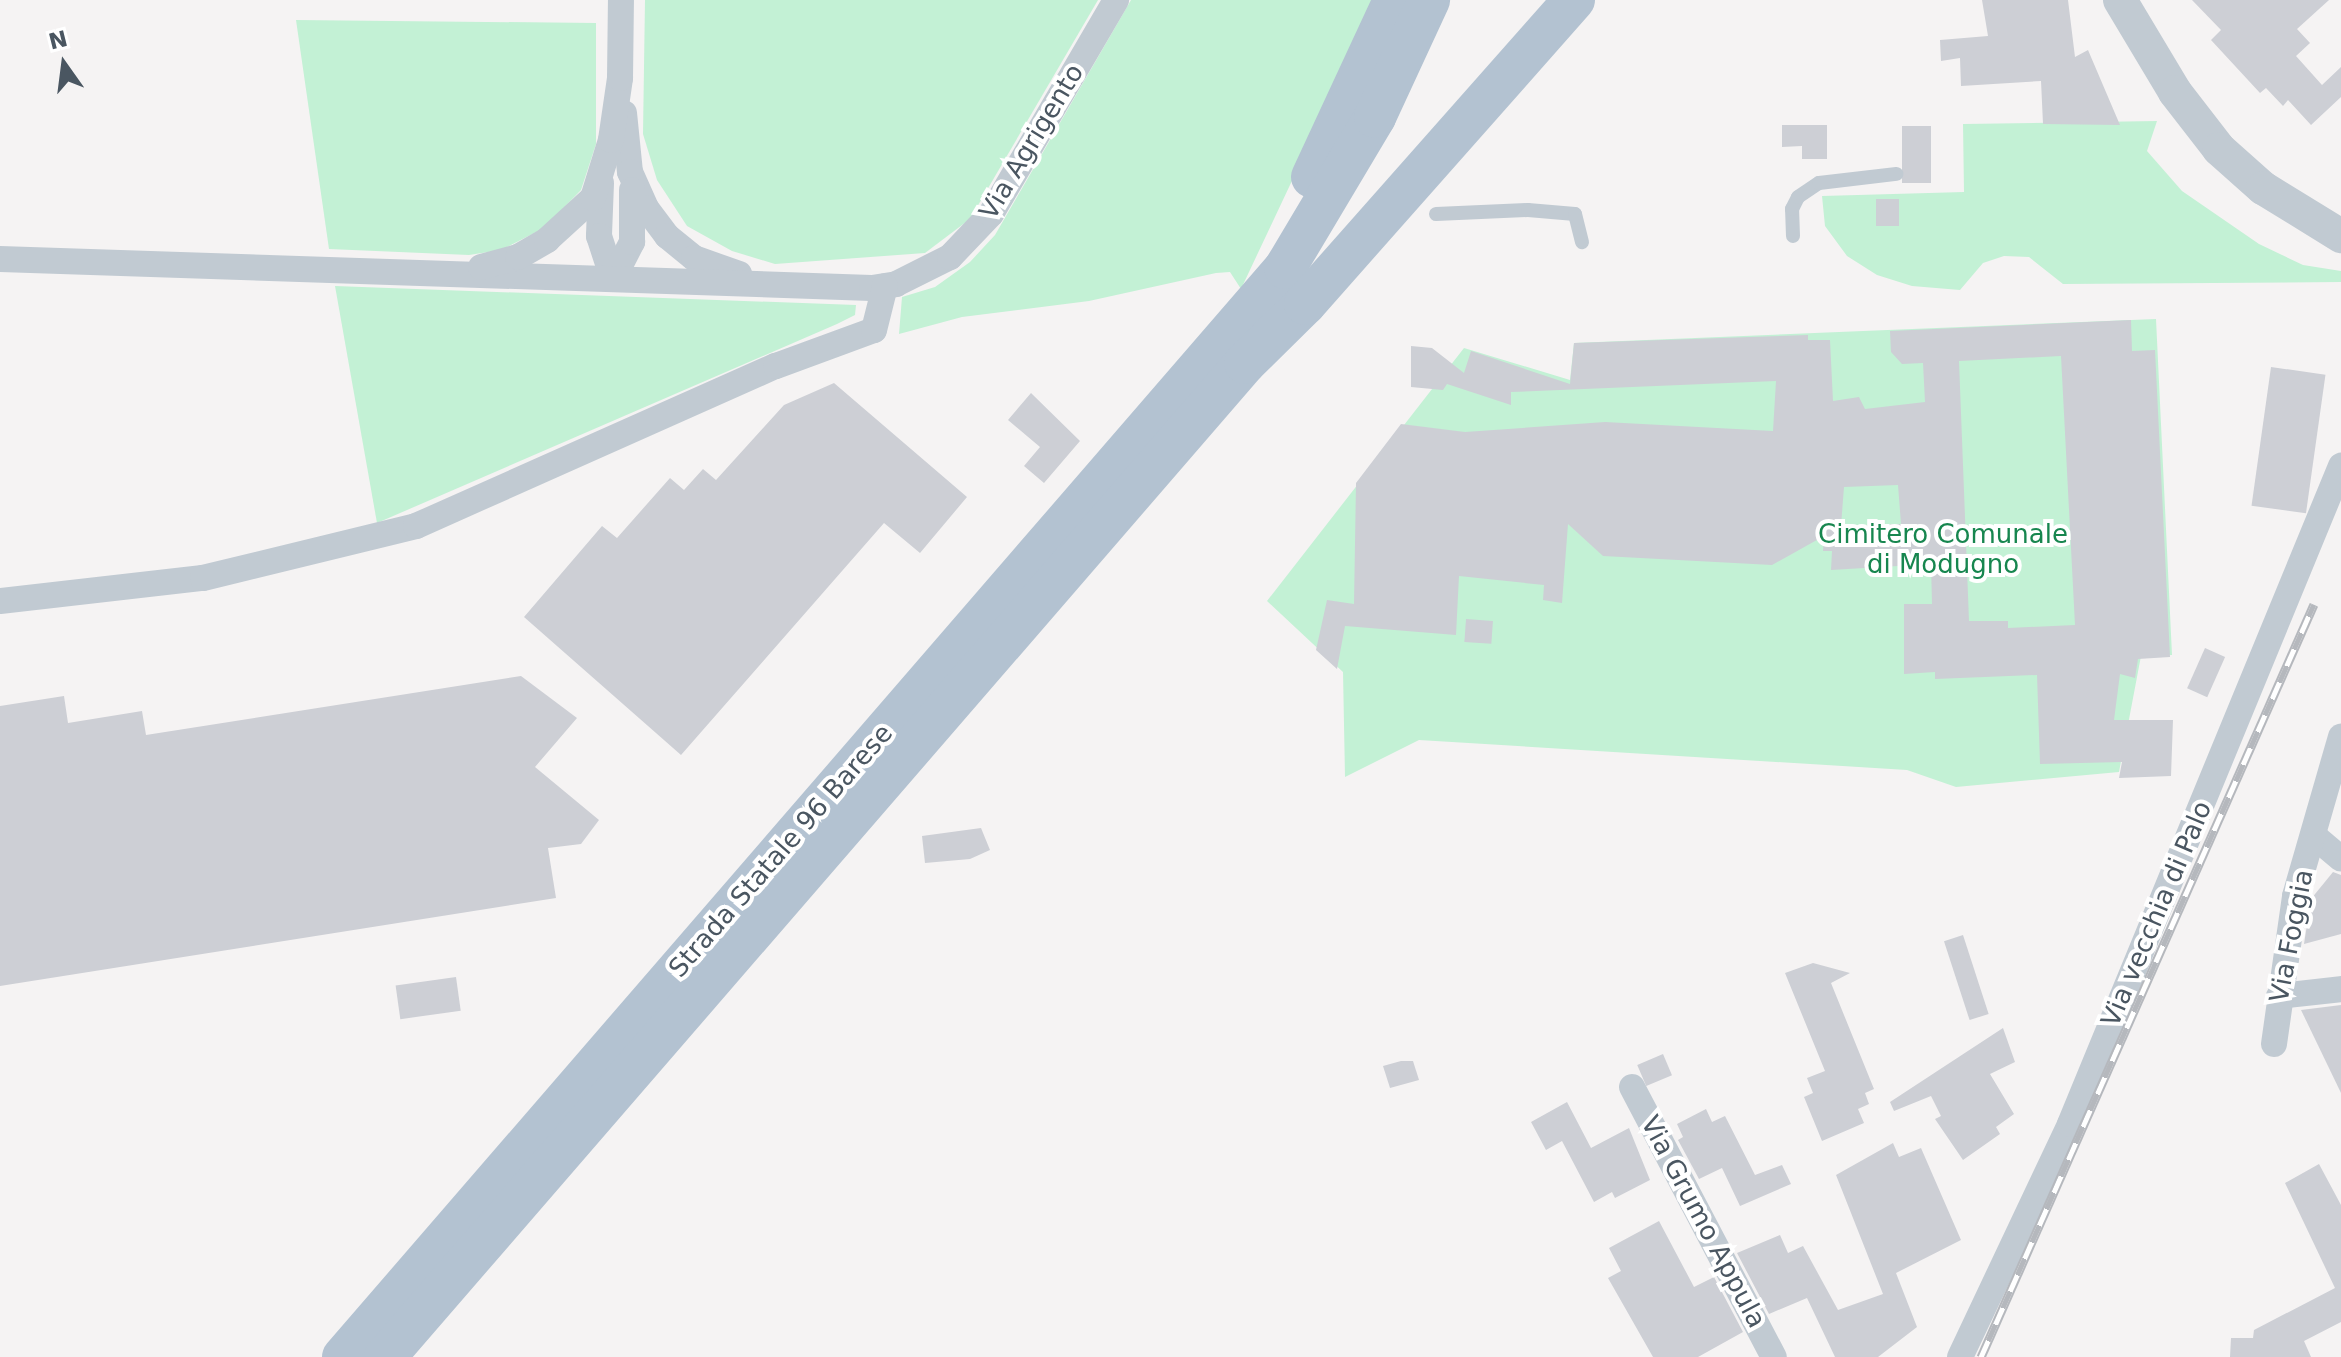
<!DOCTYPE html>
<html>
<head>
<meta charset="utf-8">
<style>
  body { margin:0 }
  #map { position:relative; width:2341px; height:1357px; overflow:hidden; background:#f5f3f3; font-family:"DejaVu Sans",sans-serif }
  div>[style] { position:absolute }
  .green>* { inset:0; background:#c3f1d5 }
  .building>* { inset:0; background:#cdcfd5; transform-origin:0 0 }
  .service>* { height:14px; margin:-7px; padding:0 7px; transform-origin:7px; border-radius:7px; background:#c1cad2 }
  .minor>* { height:26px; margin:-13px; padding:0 13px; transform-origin:13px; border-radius:13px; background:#c1cad2 }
  .tertiary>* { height:34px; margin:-17px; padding:0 17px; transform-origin:17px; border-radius:17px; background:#c1cad2 }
  .primary>* { height:42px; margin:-21px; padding:0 21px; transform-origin:21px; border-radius:21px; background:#b3c2d1 }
  .rail>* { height:9px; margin-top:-4.5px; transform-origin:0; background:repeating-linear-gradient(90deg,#fff 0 18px,#b5b8bd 0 36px); box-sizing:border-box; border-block:2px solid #b5b8bd }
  span { translate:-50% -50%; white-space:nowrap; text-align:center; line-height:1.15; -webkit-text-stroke:8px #fff; paint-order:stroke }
  .street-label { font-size:26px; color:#4a5661 }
  .park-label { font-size:26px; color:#17864f }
  .north { position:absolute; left:24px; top:24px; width:80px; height:80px; -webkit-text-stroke:6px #fff; paint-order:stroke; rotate:346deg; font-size:22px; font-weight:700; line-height:32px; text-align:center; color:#4a5661 }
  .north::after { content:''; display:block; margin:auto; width:28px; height:36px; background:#4a5661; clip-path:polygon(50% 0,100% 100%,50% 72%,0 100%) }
</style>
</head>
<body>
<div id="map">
  <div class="green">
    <i style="clip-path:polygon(645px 0,1098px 0,970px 219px,925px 253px,775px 264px,732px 251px,687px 226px,657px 180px,643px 134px)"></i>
    <i style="clip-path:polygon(1131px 0,1377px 0,1241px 289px,1230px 272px,1216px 273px,1089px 301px,962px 317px,899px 334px,902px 297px,935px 287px,970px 262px,995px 235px)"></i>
    <i style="clip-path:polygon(296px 20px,596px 23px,596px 144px,581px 190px,544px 228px,501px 250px,469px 255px,329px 249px)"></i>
    <i style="clip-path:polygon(2157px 121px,2147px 151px,2182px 191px,2259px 244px,2303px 265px,2341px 271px,2341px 282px,2063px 284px,2029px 257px,2004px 256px,1983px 263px,1960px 290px,1912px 286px,1877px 275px,1847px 256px,1825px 226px,1822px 196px,1964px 192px,1963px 124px)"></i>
    <i style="clip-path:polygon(335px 286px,856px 305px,855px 315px,837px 324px,377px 523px)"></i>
    <i style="clip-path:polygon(2156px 319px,2172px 655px,2141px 656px,2119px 772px,1956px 787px,1907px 770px,1419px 740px,1345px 777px,1343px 672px,1267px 601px,1464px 348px,1570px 380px,1574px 343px)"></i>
  </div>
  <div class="building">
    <i style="clip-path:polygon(1982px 0,2068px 0,2075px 57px,2088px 50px,2120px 125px,2043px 124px,2041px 81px,1961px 86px,1960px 58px,1941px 61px,1940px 40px,1988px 36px)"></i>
    <i style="clip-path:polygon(2192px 0,2329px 0,2297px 29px,2310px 43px,2296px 56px,2322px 85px,2341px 67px,2341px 97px,2311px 125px,2288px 100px,2283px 106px,2266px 88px,2260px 93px,2211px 40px,2221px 30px)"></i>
    <i style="clip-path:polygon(1782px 125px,1827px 125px,1827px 159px,1802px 159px,1802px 146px,1782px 147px)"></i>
    <i style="left:1902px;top:126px;width:29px;height:57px"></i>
    <i style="left:1876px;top:199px;width:23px;height:27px"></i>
    <i style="clip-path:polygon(evenodd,2131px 320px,2132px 351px,2155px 350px,2170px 657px,2138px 659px,2135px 678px,2120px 674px,2114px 720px,2173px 720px,2171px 776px,2119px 778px,2122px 762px,2040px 764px,2037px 675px,1935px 679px,1935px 672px,1904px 674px,1904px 604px,1932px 604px,1931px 564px,1831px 570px,1832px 551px,1823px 551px,1824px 536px,1772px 565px,1603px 556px,1568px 524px,1562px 603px,1543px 600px,1544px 585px,1459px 576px,1456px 635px,1345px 626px,1337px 669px,1316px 650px,1327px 600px,1354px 604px,1356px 483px,1401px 424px,1465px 432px,1605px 422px,1773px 431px,1776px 381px,1511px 392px,1511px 405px,1447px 384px,1443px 390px,1411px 387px,1411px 346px,1432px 348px,1464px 373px,1471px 351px,1570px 384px,1574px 343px,1808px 335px,1808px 340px,1830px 340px,1833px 401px,1859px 397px,1865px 409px,1925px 402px,1923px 363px,1902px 364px,1891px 352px,1890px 331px,2131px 320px,2061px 356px,2075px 625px,2008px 628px,2008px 621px,1969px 621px,1959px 361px,2061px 356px,2131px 320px,1898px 485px,1901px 524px,1841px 526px,1844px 487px,1898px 485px)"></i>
    <i style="left:2271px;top:367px;width:55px;height:140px;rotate:8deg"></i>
    <i style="clip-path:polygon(834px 383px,967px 497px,920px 553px,884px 523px,681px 755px,524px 617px,602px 526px,617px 538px,670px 478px,684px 490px,703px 469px,716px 480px,784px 405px)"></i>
    <i style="clip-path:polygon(1031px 393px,1080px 441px,1044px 483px,1024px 466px,1040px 447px,1008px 420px)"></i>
    <i style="left:1466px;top:619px;width:27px;height:23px;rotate:4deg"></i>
    <i style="left:2205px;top:648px;width:22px;height:44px;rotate:24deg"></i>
    <i style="clip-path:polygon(521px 676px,577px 718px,535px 767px,599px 820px,581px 844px,548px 848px,556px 898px,0 986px,0 706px,64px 696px,68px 723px,142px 711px,146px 735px)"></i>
    <i style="clip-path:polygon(981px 828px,990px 850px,970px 859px,925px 863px,922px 836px)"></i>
    <i style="clip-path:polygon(2333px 872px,2341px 875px,2341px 934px,2304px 944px,2311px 899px)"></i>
    <i style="left:1963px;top:935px;width:83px;height:20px;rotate:72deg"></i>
    <i style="clip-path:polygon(1813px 963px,1850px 973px,1831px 983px,1874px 1089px,1865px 1093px,1869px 1104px,1858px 1109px,1864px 1123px,1822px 1141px,1804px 1097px,1813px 1093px,1807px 1078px,1825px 1071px,1785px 973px)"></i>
    <i style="left:456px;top:977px;width:34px;height:61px;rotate:82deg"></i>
    <i style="clip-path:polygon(2341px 1005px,2341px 1093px,2301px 1010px)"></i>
    <i style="clip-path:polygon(2003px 1028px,2015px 1062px,1990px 1074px,2014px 1114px,1996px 1127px,2000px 1134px,1963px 1160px,1935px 1119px,1941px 1116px,1931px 1096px,1894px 1111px,1890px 1102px)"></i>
    <i style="left:1663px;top:1054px;width:23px;height:28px;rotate:67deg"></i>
    <i style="clip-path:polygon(1401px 1061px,1413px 1061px,1419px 1080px,1390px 1088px,1383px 1066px)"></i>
    <i style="clip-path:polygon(1567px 1102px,1591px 1148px,1629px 1128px,1650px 1180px,1615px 1198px,1612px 1192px,1594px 1202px,1562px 1141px,1546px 1150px,1531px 1122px)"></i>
    <i style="clip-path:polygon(1706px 1109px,1712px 1122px,1725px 1116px,1755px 1175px,1782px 1165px,1791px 1184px,1740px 1206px,1722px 1168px,1699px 1179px,1678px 1140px,1683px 1137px,1677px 1124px)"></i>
    <i style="clip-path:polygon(1893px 1143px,1899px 1157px,1921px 1148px,1961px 1240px,1896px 1273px,1917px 1327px,1878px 1357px,1835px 1357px,1807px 1298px,1769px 1314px,1737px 1253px,1780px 1235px,1788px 1253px,1803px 1246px,1838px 1310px,1883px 1294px,1836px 1175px)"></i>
    <i style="clip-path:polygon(2319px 1164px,2341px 1205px,2341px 1322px,2304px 1341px,2311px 1357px,2230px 1357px,2231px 1338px,2253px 1338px,2254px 1330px,2335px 1288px,2285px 1183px)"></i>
    <i style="clip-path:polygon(1659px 1221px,1694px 1287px,1714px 1277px,1743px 1332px,1698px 1357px,1653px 1357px,1608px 1278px,1621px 1271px,1609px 1248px)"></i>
  </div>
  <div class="service">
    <i style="left:1436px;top:214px;width:92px;rotate:-2.5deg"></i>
    <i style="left:1528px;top:210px;width:47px;rotate:4.9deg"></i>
    <i style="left:1575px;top:214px;width:29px;rotate:76deg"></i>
    <i style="left:1793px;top:236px;width:27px;rotate:-92deg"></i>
    <i style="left:1792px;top:209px;width:13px;rotate:-63deg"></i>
    <i style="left:1798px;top:197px;width:25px;rotate:-34deg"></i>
    <i style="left:1819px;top:183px;width:78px;rotate:-6.7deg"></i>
  </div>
  <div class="minor">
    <i style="left:624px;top:113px;width:59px;rotate:84.2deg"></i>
    <i style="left:630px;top:172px;width:39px;rotate:66deg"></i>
    <i style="left:646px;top:208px;width:35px;rotate:53deg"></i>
    <i style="left:667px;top:236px;width:35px;rotate:39deg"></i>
    <i style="left:694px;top:258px;width:48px;rotate:19.6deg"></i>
    <i style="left:601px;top:183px;width:53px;rotate:92.2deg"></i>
    <i style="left:599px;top:236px;width:45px;rotate:72deg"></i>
    <i style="left:613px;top:279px;width:42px;rotate:-62.8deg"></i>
    <i style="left:632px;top:242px;width:52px;rotate:-90deg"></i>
    <i style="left:0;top:259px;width:872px;rotate:1.9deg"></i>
    <i style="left:872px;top:288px;width:24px;rotate:-9deg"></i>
    <i style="left:896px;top:284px;width:60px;rotate:-26.6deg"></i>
    <i style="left:950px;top:257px;width:59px;rotate:-46.4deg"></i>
    <i style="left:991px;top:214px;width:248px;rotate:-59.7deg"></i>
    <i style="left:481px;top:267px;width:38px;rotate:-15deg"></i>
    <i style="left:518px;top:257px;width:34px;rotate:-30deg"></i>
    <i style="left:547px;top:240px;width:62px;rotate:-42.4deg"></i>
    <i style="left:593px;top:198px;width:61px;rotate:-72.8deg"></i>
    <i style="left:611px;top:140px;width:63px;rotate:-81.7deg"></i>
    <i style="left:620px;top:78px;width:78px;rotate:-89.3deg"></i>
    <i style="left:0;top:601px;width:204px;rotate:-6.5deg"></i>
    <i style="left:203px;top:578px;width:219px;rotate:-13.7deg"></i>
    <i style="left:416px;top:526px;width:394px;rotate:-24deg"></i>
    <i style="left:776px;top:366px;width:104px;rotate:-20.2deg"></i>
    <i style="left:874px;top:330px;width:45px;rotate:-76deg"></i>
    <i style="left:2314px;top:836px;width:35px;rotate:40deg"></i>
    <i style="left:2279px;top:996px;width:62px;rotate:-6.4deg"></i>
    <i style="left:2274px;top:1044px;width:149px;rotate:-81.9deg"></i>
    <i style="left:2295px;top:896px;width:166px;rotate:-73.9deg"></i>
    <i style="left:1632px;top:1087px;width:305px;rotate:62.3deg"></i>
    <i style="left:1960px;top:1357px;width:258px;rotate:-64.7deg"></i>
    <i style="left:2070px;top:1124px;width:712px;rotate:-67.62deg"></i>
  </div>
  <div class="tertiary">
    <i style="left:2120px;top:0;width:107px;rotate:59.1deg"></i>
    <i style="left:2175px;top:92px;width:72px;rotate:52.3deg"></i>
    <i style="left:2219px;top:149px;width:59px;rotate:41.6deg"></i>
    <i style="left:2263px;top:188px;width:92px;rotate:31.6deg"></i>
  </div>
  <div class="primary">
    <i style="left:1312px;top:177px;width:195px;rotate:-65.1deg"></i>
    <i style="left:343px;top:1357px;width:1440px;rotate:-49.14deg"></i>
    <i style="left:1285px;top:268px;width:176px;rotate:-59.2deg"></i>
    <i style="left:1375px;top:117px;width:129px;rotate:-65.2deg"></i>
    <i style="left:385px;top:1357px;width:1314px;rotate:-49.13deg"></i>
    <i style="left:1245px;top:363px;width:84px;rotate:-44.5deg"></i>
    <i style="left:1305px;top:304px;width:406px;rotate:-48.5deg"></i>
  </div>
  <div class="rail">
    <i style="left:1981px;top:1357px;width:823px;rotate:-66.14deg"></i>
  </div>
  <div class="street-label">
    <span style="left:1032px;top:142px;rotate:-59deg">Via Agrigento</span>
    <span style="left:781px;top:851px;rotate:-49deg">Strada Statale 96 Barese</span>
    <span style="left:2157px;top:914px;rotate:-67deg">Via vecchia di Palo</span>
    <span style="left:2292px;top:936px;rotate:-79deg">Via Foggia</span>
    <span style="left:1703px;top:1222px;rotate:62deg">Via Grumo Appula</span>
  </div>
  <div class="park-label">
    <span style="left:1943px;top:550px">Cimitero Comunale<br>di Modugno</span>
  </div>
  <div class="north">N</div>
</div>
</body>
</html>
